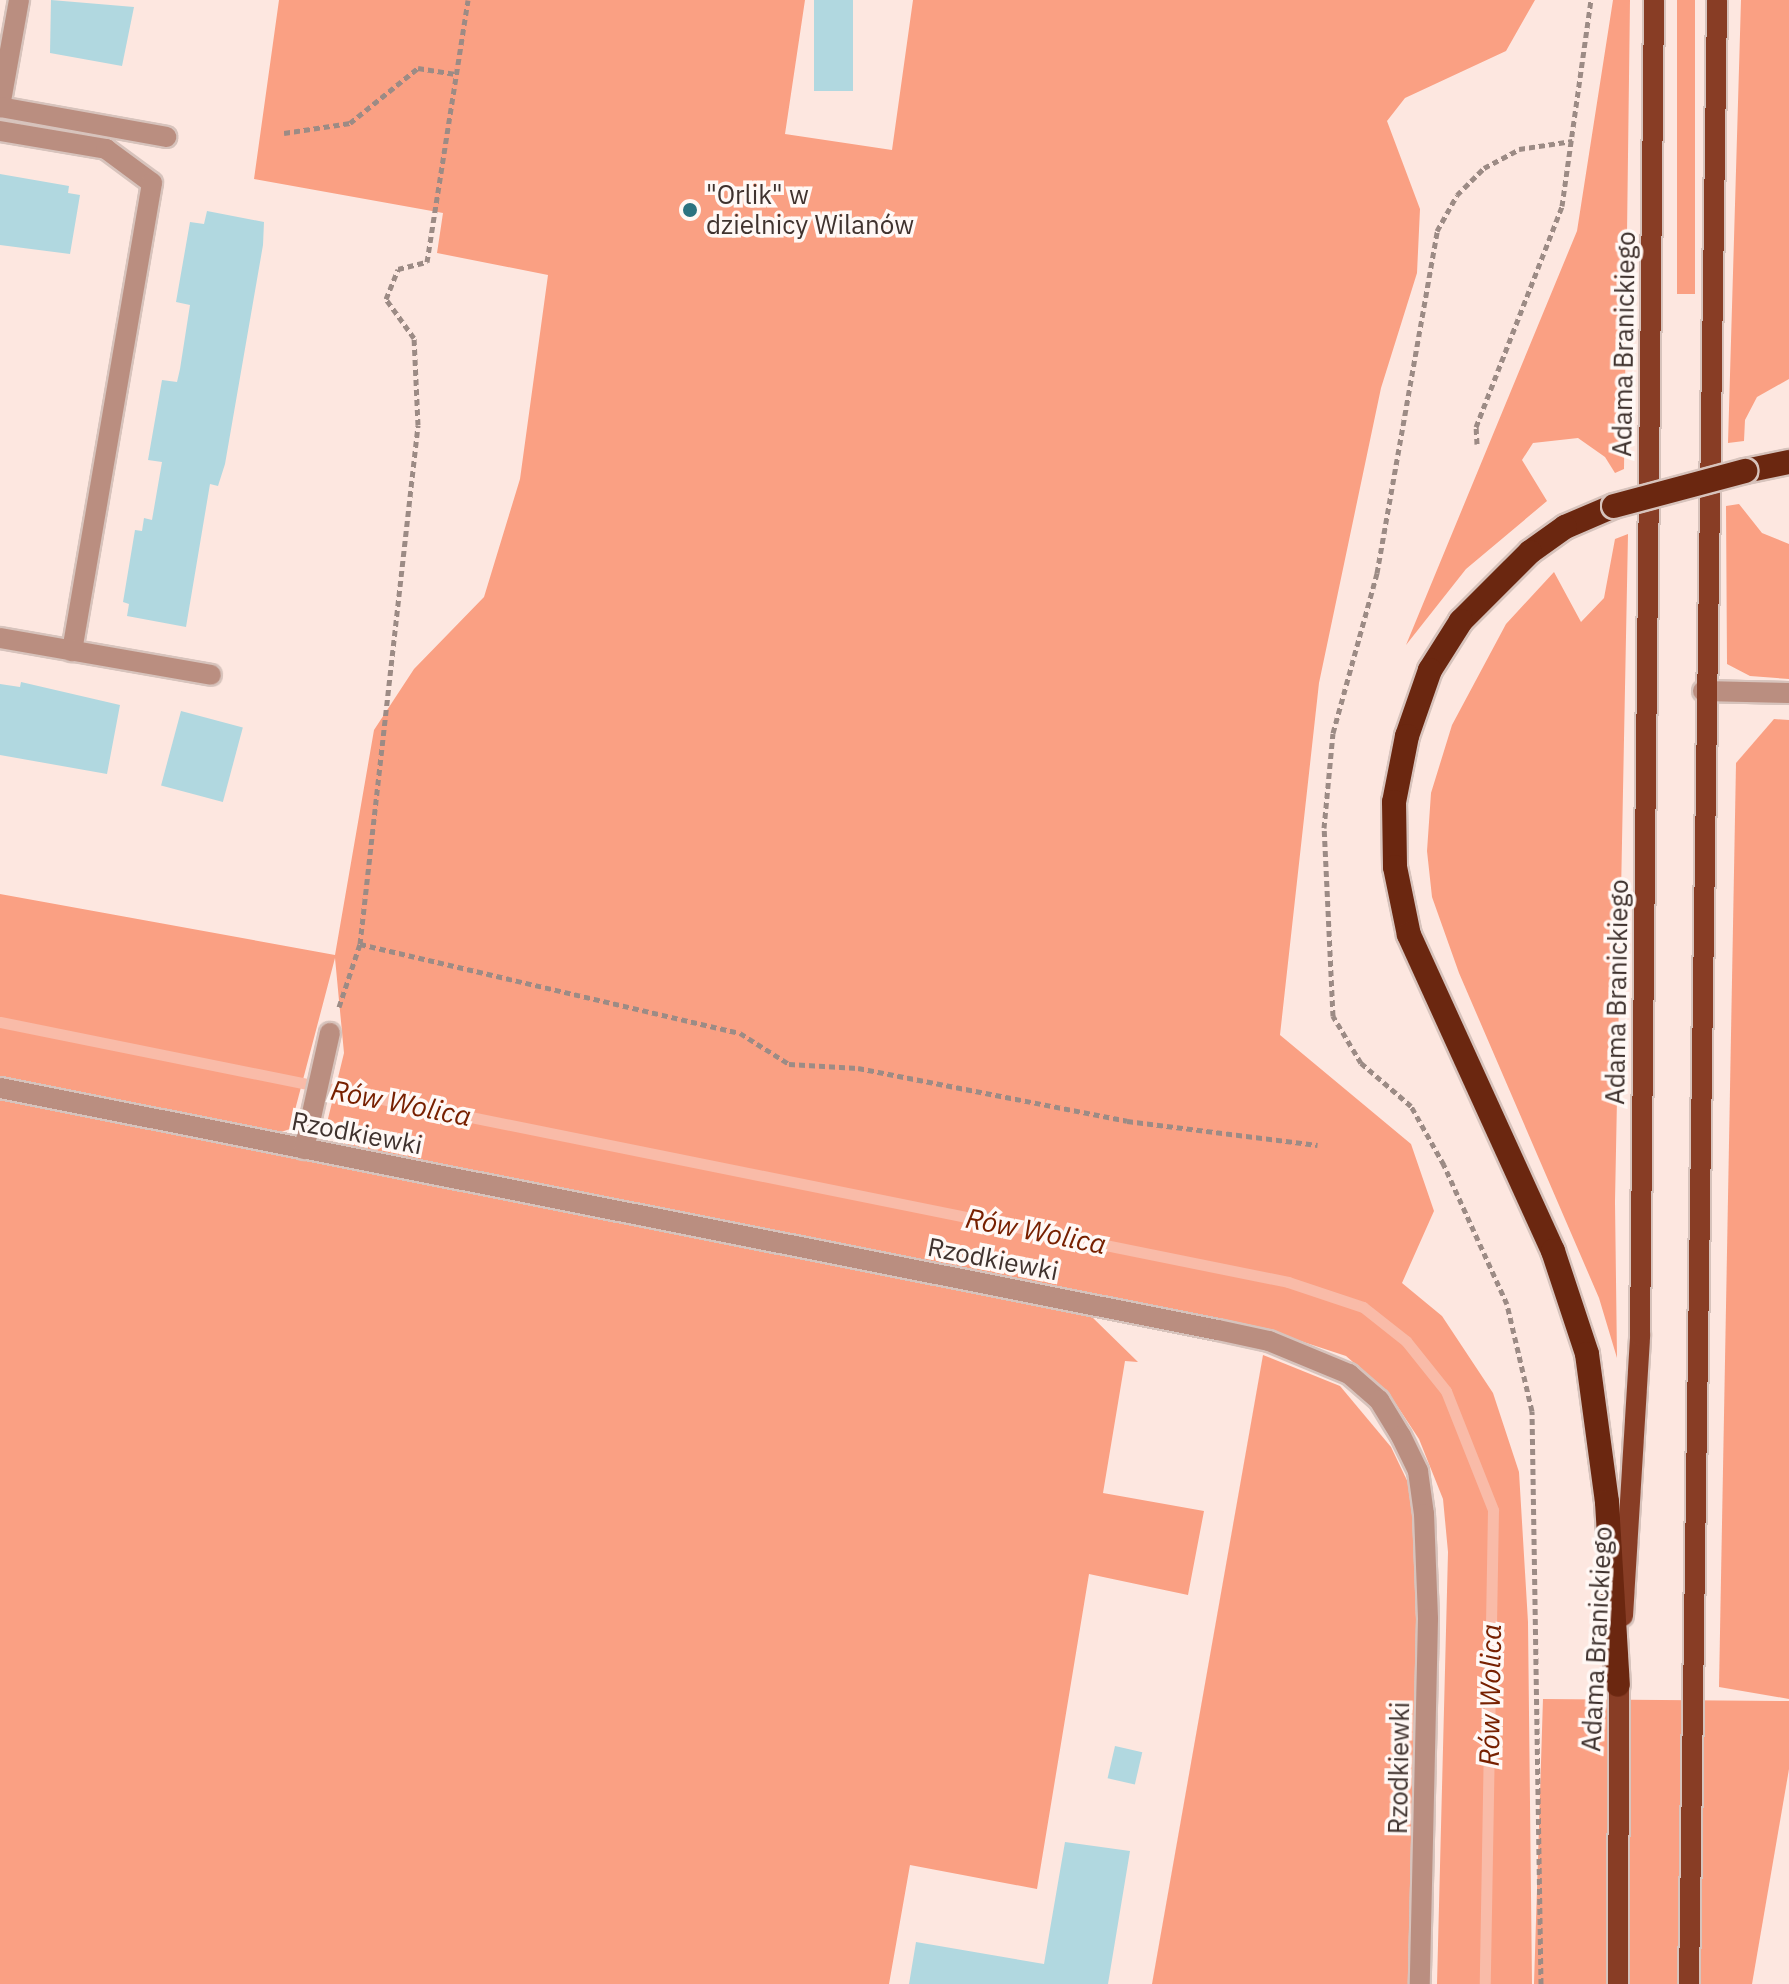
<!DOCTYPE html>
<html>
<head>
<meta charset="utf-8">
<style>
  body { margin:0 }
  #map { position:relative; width:1789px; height:1984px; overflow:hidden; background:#fde7e0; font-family:"IBM Plex Sans",sans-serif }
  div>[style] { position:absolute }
  .green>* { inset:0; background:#faa083; transform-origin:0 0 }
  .stream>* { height:11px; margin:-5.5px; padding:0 5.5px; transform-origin:5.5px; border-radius:5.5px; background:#f9bba8 }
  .building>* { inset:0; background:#b1d8e0; transform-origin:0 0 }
  .path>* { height:5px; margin-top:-2.5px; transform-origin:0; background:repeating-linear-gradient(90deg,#9c8b85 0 6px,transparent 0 10px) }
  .roads { filter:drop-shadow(2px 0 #d7c3bc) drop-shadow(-2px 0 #d7c3bc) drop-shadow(0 2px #d7c3bc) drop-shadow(0 -2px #d7c3bc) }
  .minor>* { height:20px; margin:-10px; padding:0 10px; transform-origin:10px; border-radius:10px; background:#ba8e80 }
  .major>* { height:20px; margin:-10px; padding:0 10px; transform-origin:10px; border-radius:10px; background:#883d25 }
  .highway>* { height:24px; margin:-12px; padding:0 12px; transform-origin:12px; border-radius:12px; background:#6b2710 }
  .bridges { filter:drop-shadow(2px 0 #d7c3bc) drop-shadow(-2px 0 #d7c3bc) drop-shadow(0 2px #d7c3bc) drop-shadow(0 -2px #d7c3bc) }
  .highway-bridge>* { height:24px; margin:-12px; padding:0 12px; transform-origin:12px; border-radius:12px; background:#6b2710 }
  .dots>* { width:22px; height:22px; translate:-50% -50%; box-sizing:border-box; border:4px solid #fff8f5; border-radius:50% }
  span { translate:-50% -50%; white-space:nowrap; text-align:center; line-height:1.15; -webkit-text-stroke:7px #fff8f5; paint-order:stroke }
  .poi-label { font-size:26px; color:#3f322e }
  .left { translate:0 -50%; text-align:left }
  .street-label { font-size:26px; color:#3f322e }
  .water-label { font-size:28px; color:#772000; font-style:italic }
</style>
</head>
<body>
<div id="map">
  <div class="green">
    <i style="clip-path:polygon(279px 0,805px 0,785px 134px,892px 150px,913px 0,1535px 0,1506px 51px,1405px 98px,1387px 121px,1420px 209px,1417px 273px,1381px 388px,1319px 683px,1280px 1035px,1411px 1144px,1434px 1211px,1402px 1283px,1442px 1316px,1493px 1393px,1519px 1472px,1528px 1622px,1532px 1984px,1437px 1984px,1448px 1552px,1443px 1499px,1419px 1439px,1388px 1392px,1346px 1356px,1264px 1329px,352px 1151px,326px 1127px,344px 1053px,335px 958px,290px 1129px,272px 1135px,0 1078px,0 894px,335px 955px,374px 730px,414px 669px,484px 597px,520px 479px,548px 275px,437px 253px,443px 213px,254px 179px)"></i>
    <i style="clip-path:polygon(1613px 0,1630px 0,1624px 469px,1615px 473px,1605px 457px,1578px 438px,1533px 443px,1522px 460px,1547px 501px,1466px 569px,1406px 645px,1577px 231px)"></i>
    <i style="left:1677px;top:0;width:18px;height:294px"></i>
    <i style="clip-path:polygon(1741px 0,1789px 0,1789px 379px,1757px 397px,1745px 420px,1744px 441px,1728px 443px)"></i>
    <i style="clip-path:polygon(1739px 504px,1762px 533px,1789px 544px,1789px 679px,1750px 676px,1727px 664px,1726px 506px)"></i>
    <i style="clip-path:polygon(1628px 534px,1615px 1202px,1617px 1358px,1599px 1298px,1459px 973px,1432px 897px,1427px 851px,1431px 793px,1452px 725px,1506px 624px,1554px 572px,1581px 622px,1604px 598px,1615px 539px)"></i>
    <i style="clip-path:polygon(1774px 719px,1789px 720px,1789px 1699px,1719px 1687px,1736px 763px)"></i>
    <i style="clip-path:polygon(0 1100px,1092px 1317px,1138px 1362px,1125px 1361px,1103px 1493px,1204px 1511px,1188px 1595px,1089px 1574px,1037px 1889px,910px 1865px,889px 1984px,0 1984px)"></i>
    <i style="clip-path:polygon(1263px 1355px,1340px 1386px,1391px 1447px,1413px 1493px,1418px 1706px,1409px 1984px,1152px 1984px)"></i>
    <i style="clip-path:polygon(1543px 1699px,1789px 1701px,1789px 1769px,1752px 1984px,1534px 1984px)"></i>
  </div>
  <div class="stream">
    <i style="left:0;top:1022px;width:1314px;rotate:11.41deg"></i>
    <i style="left:1288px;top:1282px;width:79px;rotate:18.4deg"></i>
    <i style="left:1363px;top:1307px;width:55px;rotate:38.3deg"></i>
    <i style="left:1406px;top:1341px;width:64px;rotate:51.3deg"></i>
    <i style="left:1446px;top:1391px;width:128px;rotate:68.4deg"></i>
    <i style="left:1493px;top:1510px;width:474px;rotate:91deg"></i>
  </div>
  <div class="building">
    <i style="clip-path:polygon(51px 0,134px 7px,122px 66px,50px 53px)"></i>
    <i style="left:814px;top:0;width:39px;height:91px"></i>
    <i style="clip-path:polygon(0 174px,69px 186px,68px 193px,80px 195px,70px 254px,0 245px)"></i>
    <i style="clip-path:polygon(207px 211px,264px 222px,263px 245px,225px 464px,218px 486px,210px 484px,186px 627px,127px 616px,129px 604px,123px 602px,135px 530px,142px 531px,144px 518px,152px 520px,162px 462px,148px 460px,162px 380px,177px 382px,180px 369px,190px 305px,176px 302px,190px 222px,204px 224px)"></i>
    <i style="clip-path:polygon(21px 682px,120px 705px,107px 774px,0 755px,0 684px,20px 687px)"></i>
    <i style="left:181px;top:711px;width:64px;height:77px;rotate:15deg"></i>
    <i style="left:1115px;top:1746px;width:28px;height:33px;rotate:13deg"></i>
    <i style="clip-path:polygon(1065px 1842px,1130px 1851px,1108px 1984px,909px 1984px,916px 1942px,1044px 1964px)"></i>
  </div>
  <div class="path">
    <i style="left:284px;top:133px;width:67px;rotate:-8.6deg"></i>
    <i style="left:350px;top:123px;width:87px;rotate:-39deg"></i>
    <i style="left:418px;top:68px;width:38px;rotate:9deg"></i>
    <i style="left:1477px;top:444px;width:17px;rotate:-93deg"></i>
    <i style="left:1476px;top:427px;width:237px;rotate:-68.7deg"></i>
    <i style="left:1562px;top:206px;width:208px;rotate:-82deg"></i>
    <i style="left:360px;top:944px;width:390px;rotate:13.2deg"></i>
    <i style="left:740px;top:1033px;width:58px;rotate:32.3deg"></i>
    <i style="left:789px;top:1064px;width:69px;rotate:3.3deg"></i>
    <i style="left:858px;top:1068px;width:274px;rotate:11.1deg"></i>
    <i style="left:1127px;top:1121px;width:192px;rotate:7.2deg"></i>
    <i style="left:339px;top:1007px;width:66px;rotate:-71.6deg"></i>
    <i style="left:360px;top:944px;width:522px;rotate:-83.62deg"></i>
    <i style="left:418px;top:425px;width:87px;rotate:-92.6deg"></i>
    <i style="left:414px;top:338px;width:48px;rotate:-125.7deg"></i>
    <i style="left:386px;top:299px;width:32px;rotate:-68deg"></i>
    <i style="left:398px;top:269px;width:30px;rotate:-14deg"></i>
    <i style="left:427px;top:262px;width:265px;rotate:-81.1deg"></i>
    <i style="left:1541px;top:1984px;width:573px;rotate:-90.9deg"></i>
    <i style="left:1532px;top:1411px;width:110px;rotate:-103.2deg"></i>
    <i style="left:1507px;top:1304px;width:153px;rotate:-114.4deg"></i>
    <i style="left:1444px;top:1165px;width:68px;rotate:-119.2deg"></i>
    <i style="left:1411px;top:1106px;width:66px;rotate:-139.3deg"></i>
    <i style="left:1361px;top:1063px;width:55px;rotate:-120.8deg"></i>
    <i style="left:1333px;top:1016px;width:188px;rotate:-92.7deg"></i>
    <i style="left:1324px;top:828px;width:95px;rotate:-84.6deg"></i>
    <i style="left:1333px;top:733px;width:166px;rotate:-74.6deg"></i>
    <i style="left:1377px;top:573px;width:347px;rotate:-80deg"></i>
    <i style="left:1437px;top:231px;width:41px;rotate:-60.9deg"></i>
    <i style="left:1457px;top:195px;width:38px;rotate:-45deg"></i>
    <i style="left:1484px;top:168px;width:40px;rotate:-28deg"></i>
    <i style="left:1519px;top:149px;width:54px;rotate:-8.6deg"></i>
  </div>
  <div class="roads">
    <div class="minor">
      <i style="left:19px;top:0;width:109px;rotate:100.1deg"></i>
      <i style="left:0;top:107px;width:169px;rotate:10.2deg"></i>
      <i style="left:0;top:131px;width:108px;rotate:9.6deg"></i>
      <i style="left:106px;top:149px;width:57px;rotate:36.5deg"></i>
      <i style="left:152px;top:183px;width:475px;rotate:99.7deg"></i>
      <i style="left:0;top:638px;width:214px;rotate:9.9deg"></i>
      <i style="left:1703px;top:691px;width:86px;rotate:1.3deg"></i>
      <i style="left:0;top:1088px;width:1242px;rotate:11.24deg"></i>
      <i style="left:1218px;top:1330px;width:52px;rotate:12.2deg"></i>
      <i style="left:1269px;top:1341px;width:87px;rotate:22.4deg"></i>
      <i style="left:1349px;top:1374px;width:40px;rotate:41deg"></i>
      <i style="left:1379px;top:1400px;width:42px;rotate:58.6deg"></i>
      <i style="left:1401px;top:1436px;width:39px;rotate:64deg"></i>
      <i style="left:1418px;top:1471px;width:43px;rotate:82.1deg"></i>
      <i style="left:1424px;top:1514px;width:105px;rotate:87.8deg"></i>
      <i style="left:1428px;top:1619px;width:365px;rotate:91.3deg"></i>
      <i style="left:304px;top:1149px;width:119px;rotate:-77.4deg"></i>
    </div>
    <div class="major">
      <i style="left:1623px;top:1616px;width:281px;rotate:-86.5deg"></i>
      <i style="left:1640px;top:1336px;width:1336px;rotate:-89.4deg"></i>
      <i style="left:1618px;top:1984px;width:312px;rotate:-89.8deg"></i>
      <i style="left:1689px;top:1984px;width:1984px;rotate:-89.19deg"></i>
    </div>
    <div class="highway">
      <i style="left:1745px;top:471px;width:45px;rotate:-11.6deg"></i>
      <i style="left:1614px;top:506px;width:53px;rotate:156.8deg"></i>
      <i style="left:1565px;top:527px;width:43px;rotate:144.5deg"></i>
      <i style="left:1530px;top:552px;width:98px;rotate:135deg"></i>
      <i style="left:1461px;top:621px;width:58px;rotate:122.3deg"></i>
      <i style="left:1430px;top:670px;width:70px;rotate:109.2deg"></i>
      <i style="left:1407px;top:736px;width:67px;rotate:101.1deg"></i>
      <i style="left:1394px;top:802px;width:65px;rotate:89.1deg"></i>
      <i style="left:1395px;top:867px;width:69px;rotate:78.4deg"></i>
      <i style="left:1409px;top:935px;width:347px;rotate:65.5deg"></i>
      <i style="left:1553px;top:1251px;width:108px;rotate:71.7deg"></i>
      <i style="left:1587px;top:1354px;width:149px;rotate:82.3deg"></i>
      <i style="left:1607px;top:1502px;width:183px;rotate:86.6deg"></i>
    </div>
  </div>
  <div class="bridges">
    <div class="highway-bridge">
      <i style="left:1614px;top:506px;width:136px;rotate:-15deg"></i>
    </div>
  </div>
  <div class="dots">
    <i style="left:690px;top:210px;background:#2c7280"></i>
  </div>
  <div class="poi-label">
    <span class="left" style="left:706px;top:210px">"Orlik" w<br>dzielnicy Wilanów</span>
  </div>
  <div class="street-label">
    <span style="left:1624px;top:344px;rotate:-89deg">Adama Branickiego</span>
    <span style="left:1617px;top:992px;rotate:-89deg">Adama Branickiego</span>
    <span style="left:357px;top:1133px;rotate:11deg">Rzodkiewki</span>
    <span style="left:993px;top:1259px;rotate:11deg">Rzodkiewki</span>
    <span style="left:1597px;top:1639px;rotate:-87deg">Adama Branickiego</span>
    <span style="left:1399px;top:1768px;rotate:-89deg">Rzodkiewki</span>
  </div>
  <div class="water-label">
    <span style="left:401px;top:1103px;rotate:11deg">Rów Wolica</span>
    <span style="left:1036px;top:1231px;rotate:11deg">Rów Wolica</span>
    <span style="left:1490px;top:1695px;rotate:-89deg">Rów Wolica</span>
  </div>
</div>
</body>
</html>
